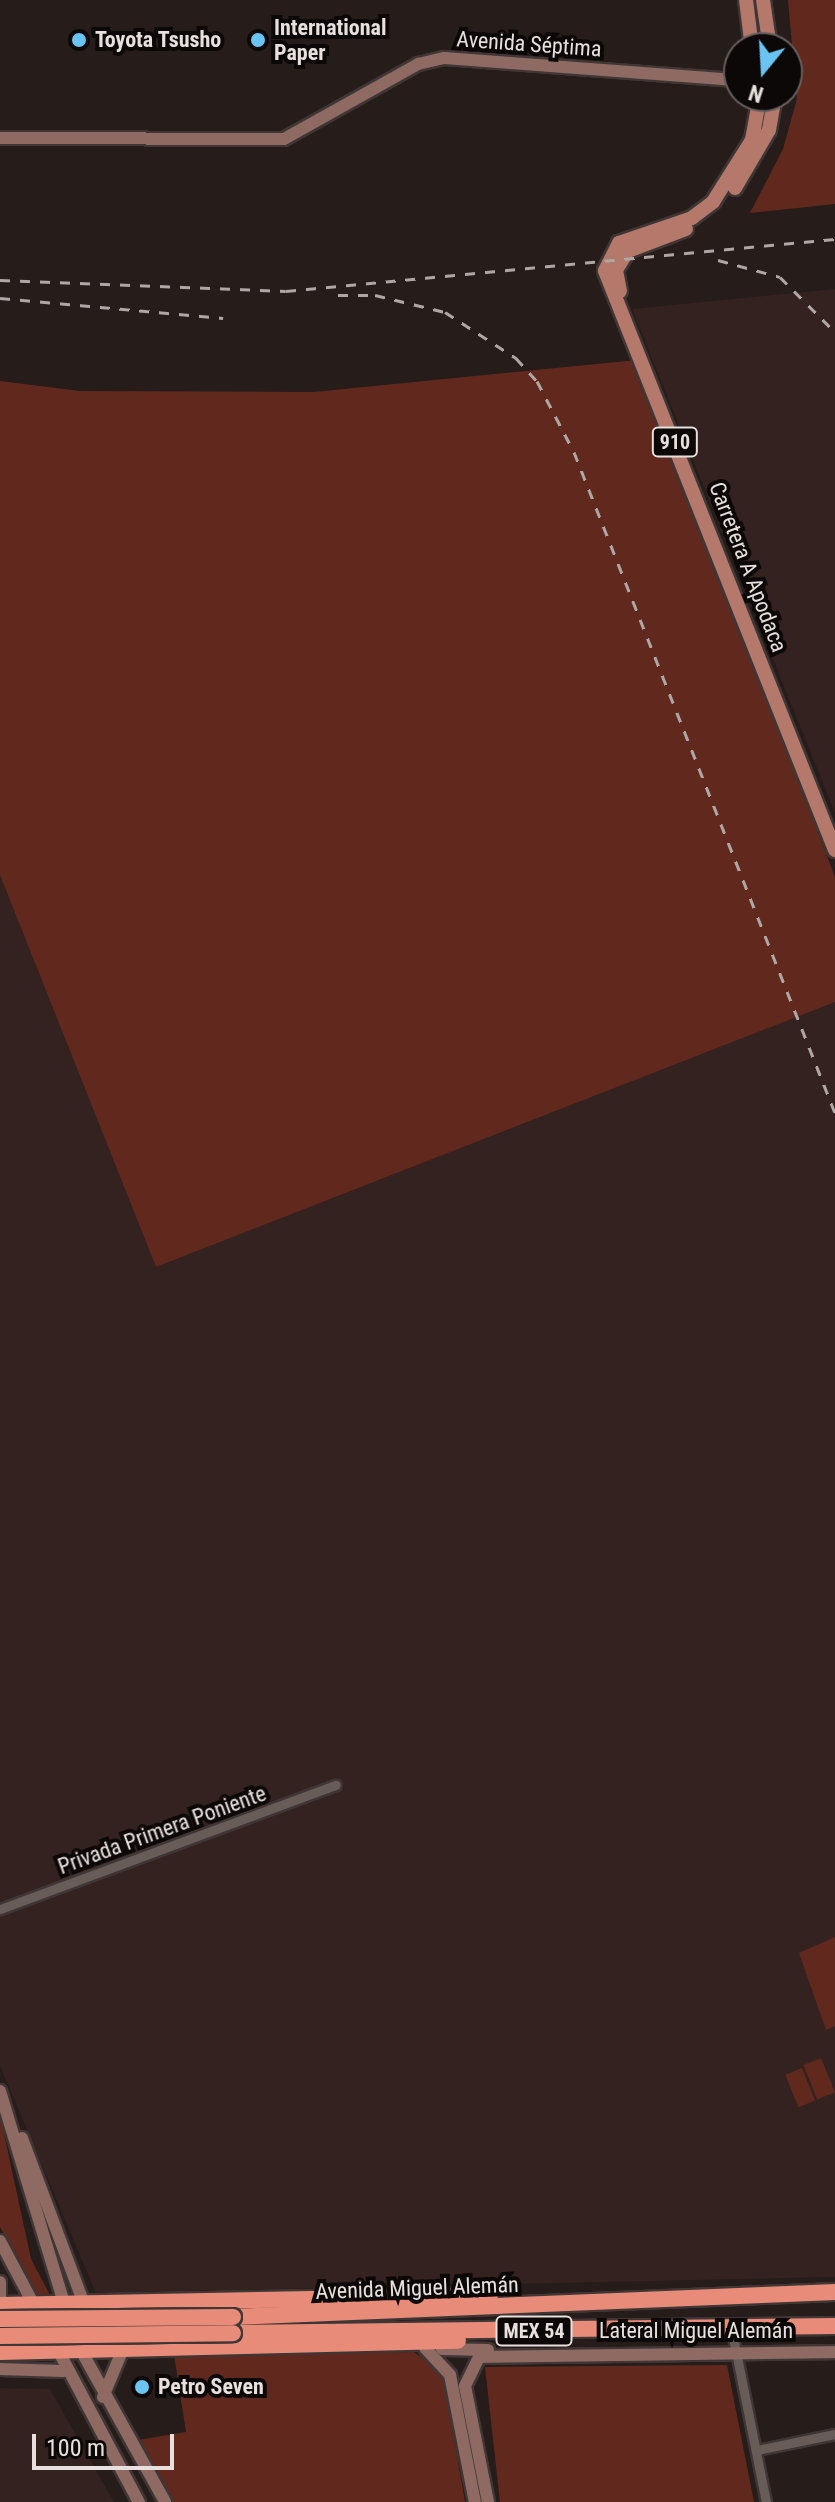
<!DOCTYPE html>
<html>
<head>
<meta charset="utf-8">
<style>
  body { margin:0 }
  #map { position:relative; width:835px; height:2502px; overflow:hidden; background:#261c1a; font-family:"Roboto Condensed",sans-serif }
  div>[style] { position:absolute }
  .built>* { inset:0; background:#33221f }
  .green>* { inset:0; background:#61291e; transform-origin:0 0 }
  .roads { filter:drop-shadow(2px 0 #3f3635) drop-shadow(-2px 0 #3f3635) drop-shadow(0 2px #3f3635) drop-shadow(0 -2px #3f3635) }
  .street>* { height:9px; margin:-4.5px; padding:0 4.5px; transform-origin:4.5px; border-radius:4.5px; background:#685c59 }
  .secondary>* { height:12px; margin:-6px; padding:0 6px; transform-origin:6px; border-radius:6px; background:#8e6a63 }
  .primary>* { height:14px; margin:-7px; padding:0 7px; transform-origin:7px; border-radius:7px; background:#b5796c }
  .highway>* { height:16px; margin:-8px; padding:0 8px; transform-origin:8px; border-radius:8px; background:#e88c79 }
  .rail>* { height:3px; margin-top:-1.5px; transform-origin:0; background:repeating-linear-gradient(90deg,#afa7a5 0 10px,transparent 0 20px) }
  .bridges { filter:drop-shadow(2px 0 #3f3635) drop-shadow(-2px 0 #3f3635) drop-shadow(0 2px #3f3635) drop-shadow(0 -2px #3f3635) }
  .highway-bridge>* { height:16px; margin:-8px; padding:0 8px; transform-origin:8px; border-radius:8px; background:#e88c79 }
  .dots>* { width:22px; height:22px; translate:-50% -50%; box-sizing:border-box; border:4px solid #0c0807; border-radius:50% }
  span { translate:-50% -50%; white-space:nowrap; text-align:center; line-height:1.15; -webkit-text-stroke:8px #0c0807; paint-order:stroke }
  .shield-label span { padding:2px 6px; background:#0c0807; border:2px solid; border-radius:6px; -webkit-text-stroke-width:0 }
  .shield-label { font-size:20px; color:#e7e0de; font-weight:700 }
  .poi-label { font-size:22px; color:#e7e0de; font-weight:700 }
  .left { translate:0 -50%; text-align:left }
  .street-label { font-size:22px; color:#e7e0de }
  .north { position:absolute; left:723px; top:32px; width:80px; height:80px; box-sizing:border-box; background:#0c0807; border:2px solid #645e5d; border-radius:50%; rotate:198deg; font-size:22px; font-weight:700; line-height:32px; text-align:center; color:#e7e0de }
  .north::after { content:''; display:block; margin:auto; width:28px; height:36px; background:#6bc3f2; clip-path:polygon(50% 0,100% 100%,50% 72%,0 100%) }
  .scale { position:absolute; left:32px; top:2434px; width:142px; height:36px; box-sizing:border-box; border:4px solid #e7e0de; border-top:0; padding-left:10px; font-size:24px; line-height:28px; white-space:nowrap; color:#e7e0de; -webkit-text-stroke:6px #0c0807; paint-order:stroke }
</style>
</head>
<body>
<div id="map">
  <div class="built">
    <i style="clip-path:polygon(835px 289px,835px 813px,632px 309px)"></i>
    <i style="clip-path:polygon(0 875px,156px 1267px,835px 1002px,835px 2277px,96px 2293px,0 2066px)"></i>
    <i style="clip-path:polygon(0 2388px,50px 2389px,114px 2502px,0 2502px)"></i>
  </div>
  <div class="green">
    <i style="clip-path:polygon(788px 0,835px 0,835px 204px,750px 213px,783px 149px,797px 99px)"></i>
    <i style="clip-path:polygon(637px 360px,835px 877px,835px 1002px,156px 1267px,0 875px,0 381px,80px 391px,314px 392px)"></i>
    <i style="clip-path:polygon(835px 1937px,835px 2026px,826px 2030px,799px 1953px)"></i>
    <i style="left:821px;top:2058px;width:37px;height:19px;rotate:68deg"></i>
    <i style="left:802px;top:2068px;width:35px;height:18px;rotate:68deg"></i>
    <i style="clip-path:polygon(0 2115px,31px 2259px,51px 2297px,39px 2298px,0 2227px)"></i>
    <i style="clip-path:polygon(414px 2352px,443px 2372px,465px 2502px,173px 2502px,138px 2440px,186px 2432px,174px 2355px)"></i>
    <i style="clip-path:polygon(727px 2365px,754px 2502px,500px 2502px,485px 2367px)"></i>
  </div>
  <div class="roads">
    <div class="street">
      <i style="left:0;top:1909px;width:358px;rotate:-20.3deg"></i>
      <i style="left:731px;top:2327px;width:178px;rotate:78.7deg"></i>
      <i style="left:757px;top:2450px;width:80px;rotate:-11.6deg"></i>
    </div>
    <div class="secondary">
      <i style="left:0;top:138px;width:284px;rotate:0.2deg"></i>
      <i style="left:284px;top:139px;width:154px;rotate:-29.2deg"></i>
      <i style="left:418px;top:64px;width:27px;rotate:-13deg"></i>
      <i style="left:444px;top:58px;width:296px;rotate:4.3deg"></i>
      <i style="left:0;top:2091px;width:229px;rotate:73.2deg"></i>
      <i style="left:22px;top:2138px;width:174px;rotate:69.5deg"></i>
      <i style="left:0;top:2241px;width:296px;rotate:62deg"></i>
      <i style="left:0;top:2282px;width:19px;rotate:90deg"></i>
      <i style="left:77px;top:2343px;width:182px;rotate:61deg"></i>
      <i style="left:425px;top:2348px;width:37px;rotate:47deg"></i>
      <i style="left:450px;top:2375px;width:129px;rotate:78.9deg"></i>
      <i style="left:442px;top:2349px;width:46px;rotate:1.2deg"></i>
      <i style="left:0;top:2369px;width:63px;rotate:1.8deg"></i>
      <i style="left:103px;top:2397px;width:52px;rotate:-67.4deg"></i>
      <i style="left:488px;top:2502px;width:118px;rotate:-101.2deg"></i>
      <i style="left:465px;top:2386px;width:32px;rotate:-64deg"></i>
      <i style="left:479px;top:2357px;width:356px;rotate:-0.8deg"></i>
    </div>
    <div class="primary">
      <i style="left:746px;top:0;width:48px;rotate:82.9deg"></i>
      <i style="left:763px;top:0;width:49px;rotate:81.7deg"></i>
      <i style="left:739px;top:77px;width:4px;rotate:90deg"></i>
      <i style="left:760px;top:96px;width:45px;rotate:100.3deg"></i>
      <i style="left:752px;top:140px;width:73px;rotate:122.2deg"></i>
      <i style="left:713px;top:202px;width:26px;rotate:143deg"></i>
      <i style="left:692px;top:218px;width:77px;rotate:161.1deg"></i>
      <i style="left:619px;top:243px;width:31px;rotate:117deg"></i>
      <i style="left:605px;top:271px;width:623px;rotate:68.34deg"></i>
      <i style="left:735px;top:188px;width:67px;rotate:-59.6deg"></i>
      <i style="left:769px;top:130px;width:35px;rotate:-80deg"></i>
      <i style="left:620px;top:291px;width:21px;rotate:-101deg"></i>
      <i style="left:616px;top:270px;width:22px;rotate:-58deg"></i>
      <i style="left:628px;top:251px;width:62px;rotate:-20.8deg"></i>
    </div>
    <div class="highway">
      <i style="left:0;top:2305px;width:490px;rotate:-1.1deg"></i>
      <i style="left:233px;top:2317px;width:603px;rotate:-2.38deg"></i>
      <i style="left:233px;top:2333px;width:602px;rotate:-0.67deg"></i>
      <i style="left:0;top:2352px;width:458px;rotate:-1.4deg"></i>
    </div>
  </div>
  <div class="rail">
    <i style="left:718px;top:260px;width:64px;rotate:15.3deg"></i>
    <i style="left:780px;top:277px;width:78px;rotate:45deg"></i>
    <i style="left:0;top:280px;width:286px;rotate:2.2deg"></i>
    <i style="left:286px;top:291px;width:551px;rotate:-5.41deg"></i>
    <i style="left:338px;top:295px;width:37px"></i>
    <i style="left:375px;top:295px;width:72px;rotate:13.7deg"></i>
    <i style="left:445px;top:312px;width:85px;rotate:32.9deg"></i>
    <i style="left:516px;top:358px;width:31px;rotate:48deg"></i>
    <i style="left:537px;top:381px;width:80px;rotate:62.5deg"></i>
    <i style="left:574px;top:452px;width:711px;rotate:68.45deg"></i>
    <i style="left:0;top:298px;width:224px;rotate:5.1deg"></i>
  </div>
  <div class="bridges">
    <div class="highway-bridge">
      <i style="left:0;top:2319px;width:233px;rotate:-0.5deg"></i>
      <i style="left:0;top:2336px;width:233px;rotate:-0.7deg"></i>
    </div>
  </div>
  <div class="dots">
    <i style="left:79px;top:40px;background:#6bc3f2"></i>
    <i style="left:258px;top:40px;background:#6bc3f2"></i>
    <i style="left:142px;top:2387px;background:#6bc3f2"></i>
  </div>
  <div class="shield-label">
    <span style="left:675px;top:442px">910</span>
    <span style="left:534px;top:2331px">MEX 54</span>
  </div>
  <div class="poi-label">
    <span class="left" style="left:274px;top:40px">International<br>Paper</span>
    <span class="left" style="left:95px;top:40px">Toyota Tsusho</span>
    <span class="left" style="left:158px;top:2387px">Petro Seven</span>
  </div>
  <div class="street-label">
    <span style="left:529px;top:44px;rotate:4deg">Avenida Séptima</span>
    <span style="left:748px;top:567px;rotate:69deg">Carretera A Apodaca</span>
    <span style="left:162px;top:1830px;rotate:-20deg">Privada Primera Poniente</span>
    <span style="left:417px;top:2288px;rotate:-2deg">Avenida Miguel Alemán</span>
    <span style="left:696px;top:2331px">Lateral Miguel Alemán</span>
  </div>
  <div class="north">N</div>
  <div class="scale">100 m</div>
</div>
</body>
</html>
